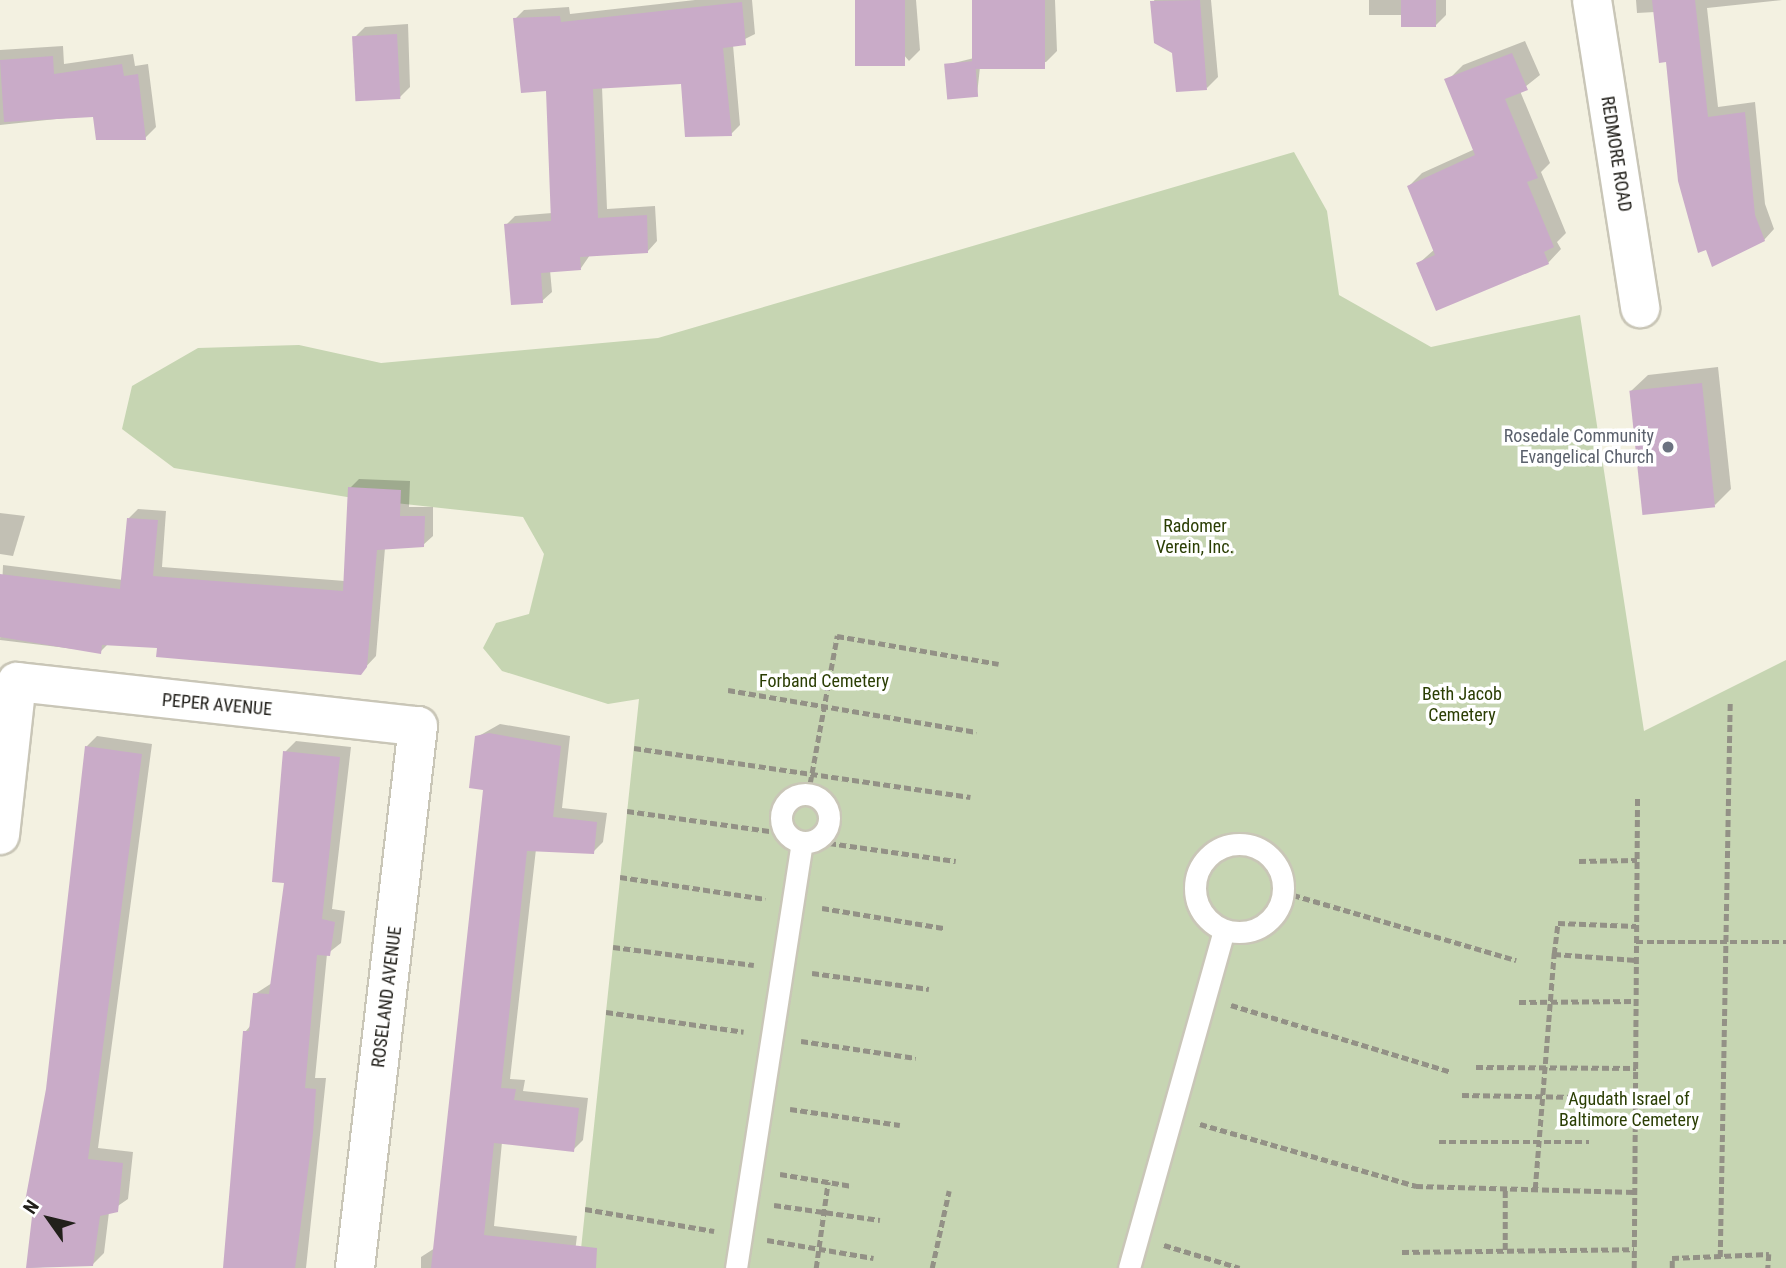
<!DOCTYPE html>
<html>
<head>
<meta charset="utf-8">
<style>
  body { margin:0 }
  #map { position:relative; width:1786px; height:1268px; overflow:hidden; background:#f3f1e1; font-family:"Roboto Condensed",sans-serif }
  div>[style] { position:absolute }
  .green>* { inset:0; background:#c6d5b2 }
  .shadow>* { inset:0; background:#0003 }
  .building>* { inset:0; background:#c9abc8; transform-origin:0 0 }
  .path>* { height:4.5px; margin-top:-2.25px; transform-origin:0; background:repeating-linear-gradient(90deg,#939186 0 7px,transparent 0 10.5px) }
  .roads { filter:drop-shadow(2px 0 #c9c6b7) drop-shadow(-2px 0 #c9c6b7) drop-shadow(0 2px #c9c6b7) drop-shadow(0 -2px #c9c6b7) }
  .lane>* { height:21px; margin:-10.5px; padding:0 10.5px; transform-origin:10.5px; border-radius:10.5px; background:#fff }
  .lane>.ring { margin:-10.5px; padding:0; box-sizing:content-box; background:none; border:21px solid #fff; border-radius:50% }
  .street>* { height:38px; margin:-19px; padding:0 19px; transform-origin:19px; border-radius:19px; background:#fff }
  .dots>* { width:19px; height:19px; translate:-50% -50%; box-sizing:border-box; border:4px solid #fff; border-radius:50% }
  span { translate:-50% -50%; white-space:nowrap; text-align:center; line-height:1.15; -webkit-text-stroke:7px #fff; paint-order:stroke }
  .street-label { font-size:18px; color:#22201b }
  .worship-label { font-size:18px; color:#5b616d }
  .right { translate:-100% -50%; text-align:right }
  .park-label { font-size:18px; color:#2b3e04 }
  .north { position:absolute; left:14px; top:1184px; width:70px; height:70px; -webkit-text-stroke:5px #fff; paint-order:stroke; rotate:304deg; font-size:19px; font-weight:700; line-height:28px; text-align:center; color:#22201b }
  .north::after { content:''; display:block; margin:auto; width:24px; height:32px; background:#22201b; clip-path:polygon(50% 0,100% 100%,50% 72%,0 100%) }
</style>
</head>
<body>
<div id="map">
  <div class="green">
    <i style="clip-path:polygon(1294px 152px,1327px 211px,1339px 295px,1431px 347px,1580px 315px,1644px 731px,1786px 660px,1786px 1268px,579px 1268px,639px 699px,608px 704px,502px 671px,483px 648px,496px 623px,529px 614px,544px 554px,523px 517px,359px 499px,174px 468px,122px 429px,132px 386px,198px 348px,299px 345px,381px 363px,658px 338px)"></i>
  </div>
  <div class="shadow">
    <i style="clip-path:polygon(695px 0,752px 0,755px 34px,733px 45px,740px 125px,731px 134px,682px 82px,602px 87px,607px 209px,655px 206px,657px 241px,648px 251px,590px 255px,581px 268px,550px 270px,552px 292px,542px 301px,506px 225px,515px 216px,552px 213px,548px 89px,515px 19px,524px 10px,569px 7px,570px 14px)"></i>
    <i style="clip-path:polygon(857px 0,916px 0,920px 50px,909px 61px)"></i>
    <i style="clip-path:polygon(974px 0,1055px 0,1057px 51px,1046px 62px,980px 67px,977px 95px,946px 65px,978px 57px)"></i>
    <i style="clip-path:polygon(1154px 0,1211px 0,1218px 77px,1207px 88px,1174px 52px)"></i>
    <i style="clip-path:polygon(1369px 0,1446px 0,1446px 15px,1435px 26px,1403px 15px,1369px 15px)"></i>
    <i style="clip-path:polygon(1636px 0,1782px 0,1707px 8px,1718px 107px,1755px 102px,1765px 204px,1774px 229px,1764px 240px,1668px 61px,1655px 12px,1637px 13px)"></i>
    <i style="clip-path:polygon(408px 24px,410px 87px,399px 98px,354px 38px,365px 27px)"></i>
    <i style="clip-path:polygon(1525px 41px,1540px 75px,1520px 91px,1550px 163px,1541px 172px,1566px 233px,1557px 242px,1561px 249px,1548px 263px,1418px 264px,1435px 249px,1409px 186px,1422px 173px,1475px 149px,1450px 78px,1463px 65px)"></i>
    <i style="clip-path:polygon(63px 46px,64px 64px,133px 54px,135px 66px,148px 64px,156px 127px,145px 138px,94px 115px,0 125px,0 50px)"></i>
    <i style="clip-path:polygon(1718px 367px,1731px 489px,1715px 505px,1631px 391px,1648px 375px)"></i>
    <i style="clip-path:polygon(359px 479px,410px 481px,409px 507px,433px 507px,433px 536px,423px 545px,385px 548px,376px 656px,360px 673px,159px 647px,109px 643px,100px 652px,0 640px,3px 565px,123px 580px,129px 518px,138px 509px,166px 511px,162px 567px,345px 581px,350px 488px)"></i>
    <i style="clip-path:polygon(0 513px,25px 516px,13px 556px,0 554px)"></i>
    <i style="clip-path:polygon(500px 724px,570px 736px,562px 808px,607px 813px,603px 842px,593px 852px,536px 849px,510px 1079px,525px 1080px,523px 1091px,588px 1098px,583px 1140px,573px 1150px,502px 1142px,494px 1226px,577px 1236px,573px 1268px,421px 1268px,421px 1257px,435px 1248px,485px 788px,477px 737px)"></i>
    <i style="clip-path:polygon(97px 736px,152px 744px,98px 1148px,133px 1152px,128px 1199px,109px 1212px,104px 1253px,93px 1264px,28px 1268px,86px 747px)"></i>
    <i style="clip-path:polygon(296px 741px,351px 747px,332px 909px,345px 911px,341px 943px,327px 954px,315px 1078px,326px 1078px,306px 1268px,224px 1268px,245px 1032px,252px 1024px,255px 994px,272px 983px,286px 882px,285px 752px)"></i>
  </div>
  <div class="building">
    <i style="left:855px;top:0;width:50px;height:66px"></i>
    <i style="left:972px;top:0;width:73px;height:69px"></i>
    <i style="clip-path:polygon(1200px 0,1207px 90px,1176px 92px,1172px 53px,1154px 43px,1150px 1px)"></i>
    <i style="left:1401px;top:0;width:35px;height:27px"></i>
    <i style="clip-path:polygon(1652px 0,1695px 0,1708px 117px,1745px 112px,1755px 215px,1765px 241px,1712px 267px,1706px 250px,1698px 253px,1678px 181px,1666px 62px,1659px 63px)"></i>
    <i style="clip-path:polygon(742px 2px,746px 45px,723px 48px,732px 136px,685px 137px,681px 84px,593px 89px,598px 218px,647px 215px,648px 253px,580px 257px,581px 270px,541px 273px,543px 303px,511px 305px,504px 224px,551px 221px,546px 91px,521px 93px,513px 18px,560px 16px,561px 22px)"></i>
    <i style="left:397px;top:34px;width:65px;height:45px;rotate:87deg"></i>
    <i style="clip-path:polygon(1512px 53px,1528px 90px,1505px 99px,1538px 178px,1527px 182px,1554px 247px,1544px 252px,1549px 264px,1436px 311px,1416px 263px,1435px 255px,1407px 186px,1475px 155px,1444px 79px)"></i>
    <i style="clip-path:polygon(53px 56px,54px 74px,122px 64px,124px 76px,138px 74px,146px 140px,96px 140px,93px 117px,4px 122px,0 60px)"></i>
    <i style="left:975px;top:61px;width:36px;height:31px;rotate:85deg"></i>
    <i style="left:1702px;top:383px;width:125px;height:73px;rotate:84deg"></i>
    <i style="clip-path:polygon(348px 487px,401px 490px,400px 516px,425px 516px,424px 547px,377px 550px,367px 667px,361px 675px,156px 657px,157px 648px,102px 645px,101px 654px,0 637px,0 574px,120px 589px,127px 518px,158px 520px,153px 576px,343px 591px)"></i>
    <i style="clip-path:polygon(489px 733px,561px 746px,553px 817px,597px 822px,594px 854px,527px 851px,501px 1088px,516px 1089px,514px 1100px,579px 1108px,574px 1152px,494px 1143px,484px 1235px,597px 1248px,596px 1268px,431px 1268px,483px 790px,469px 788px,475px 736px)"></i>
    <i style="clip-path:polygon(85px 746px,142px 754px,88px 1159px,123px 1163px,118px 1212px,100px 1216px,93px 1266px,26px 1268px,33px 1208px,24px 1207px,46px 1089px)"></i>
    <i style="clip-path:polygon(283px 751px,340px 757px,322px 919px,335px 922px,330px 956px,317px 955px,305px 1088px,316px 1089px,313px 1133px,295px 1268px,223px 1268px,243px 1031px,249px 1031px,253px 993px,269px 994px,284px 883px,272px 882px)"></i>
  </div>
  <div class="path">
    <i style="left:728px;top:690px;width:252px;rotate:9.6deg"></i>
    <i style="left:634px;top:748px;width:340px;rotate:8.3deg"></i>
    <i style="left:808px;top:794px;width:161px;rotate:-79.6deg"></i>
    <i style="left:837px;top:636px;width:164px;rotate:9.8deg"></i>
    <i style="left:627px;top:811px;width:151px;rotate:8deg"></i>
    <i style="left:829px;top:843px;width:128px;rotate:8.1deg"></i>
    <i style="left:1579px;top:861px;width:58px;rotate:-1deg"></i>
    <i style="left:620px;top:877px;width:147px;rotate:8.6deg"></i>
    <i style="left:1283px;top:892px;width:243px;rotate:16.3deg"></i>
    <i style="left:822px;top:908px;width:123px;rotate:9.4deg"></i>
    <i style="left:1636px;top:942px;width:150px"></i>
    <i style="left:613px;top:947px;width:142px;rotate:7.3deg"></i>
    <i style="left:1554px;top:954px;width:31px;rotate:-83deg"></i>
    <i style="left:1558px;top:923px;width:78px;rotate:2.2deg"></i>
    <i style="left:812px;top:973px;width:118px;rotate:7.8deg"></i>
    <i style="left:1519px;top:1002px;width:117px;rotate:-0.5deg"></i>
    <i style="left:1231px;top:1005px;width:230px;rotate:16.9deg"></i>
    <i style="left:606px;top:1012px;width:139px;rotate:8.2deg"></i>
    <i style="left:801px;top:1041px;width:116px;rotate:8.4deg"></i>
    <i style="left:1476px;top:1067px;width:160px;rotate:0.4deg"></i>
    <i style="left:1462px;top:1095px;width:173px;rotate:1deg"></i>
    <i style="left:790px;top:1109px;width:111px;rotate:8.3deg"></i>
    <i style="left:1200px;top:1124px;width:225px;rotate:16deg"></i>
    <i style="left:1416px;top:1186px;width:219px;rotate:1.6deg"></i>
    <i style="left:1439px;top:1142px;width:150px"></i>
    <i style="left:780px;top:1174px;width:73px;rotate:9.5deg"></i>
    <i style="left:1535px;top:1189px;width:236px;rotate:-85.4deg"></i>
    <i style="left:1554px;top:954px;width:82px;rotate:4.2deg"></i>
    <i style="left:774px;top:1205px;width:107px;rotate:8.1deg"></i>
    <i style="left:585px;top:1209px;width:131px;rotate:9.7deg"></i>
    <i style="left:767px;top:1240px;width:108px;rotate:9.6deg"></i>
    <i style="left:1164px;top:1245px;width:79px;rotate:16.8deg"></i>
    <i style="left:1505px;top:1250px;width:62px;rotate:-90deg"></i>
    <i style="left:1402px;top:1252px;width:232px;rotate:-0.7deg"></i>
    <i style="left:1720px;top:1257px;width:555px;rotate:-88.97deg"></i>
    <i style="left:816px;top:1268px;width:87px;rotate:-82.1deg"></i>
    <i style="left:932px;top:1268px;width:79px;rotate:-77.6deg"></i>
    <i style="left:1634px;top:1268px;width:470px;rotate:-89.6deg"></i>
    <i style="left:1672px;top:1268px;width:10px;rotate:-90deg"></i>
    <i style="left:1672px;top:1258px;width:97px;rotate:-2.4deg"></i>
    <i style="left:1769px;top:1254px;width:14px;rotate:94deg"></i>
  </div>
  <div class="roads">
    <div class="lane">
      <i class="ring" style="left:781px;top:794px;width:27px;height:27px"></i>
      <i class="ring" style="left:1195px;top:844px;width:67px;height:67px"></i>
      <i style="left:736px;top:1268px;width:431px;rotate:-81.2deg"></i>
      <i style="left:1129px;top:1268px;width:351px;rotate:-74.3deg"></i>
    </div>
    <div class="street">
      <i style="left:1592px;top:0;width:312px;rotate:81.1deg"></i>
      <i style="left:0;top:835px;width:154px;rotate:-83.7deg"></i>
      <i style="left:17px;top:682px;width:403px;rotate:6.3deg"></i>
      <i style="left:418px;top:726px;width:546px;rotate:96.63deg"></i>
    </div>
  </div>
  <div class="dots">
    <i style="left:1668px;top:447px;background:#6b7280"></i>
  </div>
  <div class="street-label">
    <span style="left:1616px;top:154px;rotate:81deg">REDMORE ROAD</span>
    <span style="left:217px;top:705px;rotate:5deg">PEPER AVENUE</span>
    <span style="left:387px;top:997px;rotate:-83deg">ROSELAND AVENUE</span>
  </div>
  <div class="worship-label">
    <span class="right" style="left:1654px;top:447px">Rosedale Community<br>Evangelical Church</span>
  </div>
  <div class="park-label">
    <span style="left:1195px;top:537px">Radomer<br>Verein, Inc.</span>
    <span style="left:824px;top:681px">Forband Cemetery</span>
    <span style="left:1462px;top:705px">Beth Jacob<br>Cemetery</span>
    <span style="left:1629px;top:1110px">Agudath Israel of<br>Baltimore Cemetery</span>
  </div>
  <div class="north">N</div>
</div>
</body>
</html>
